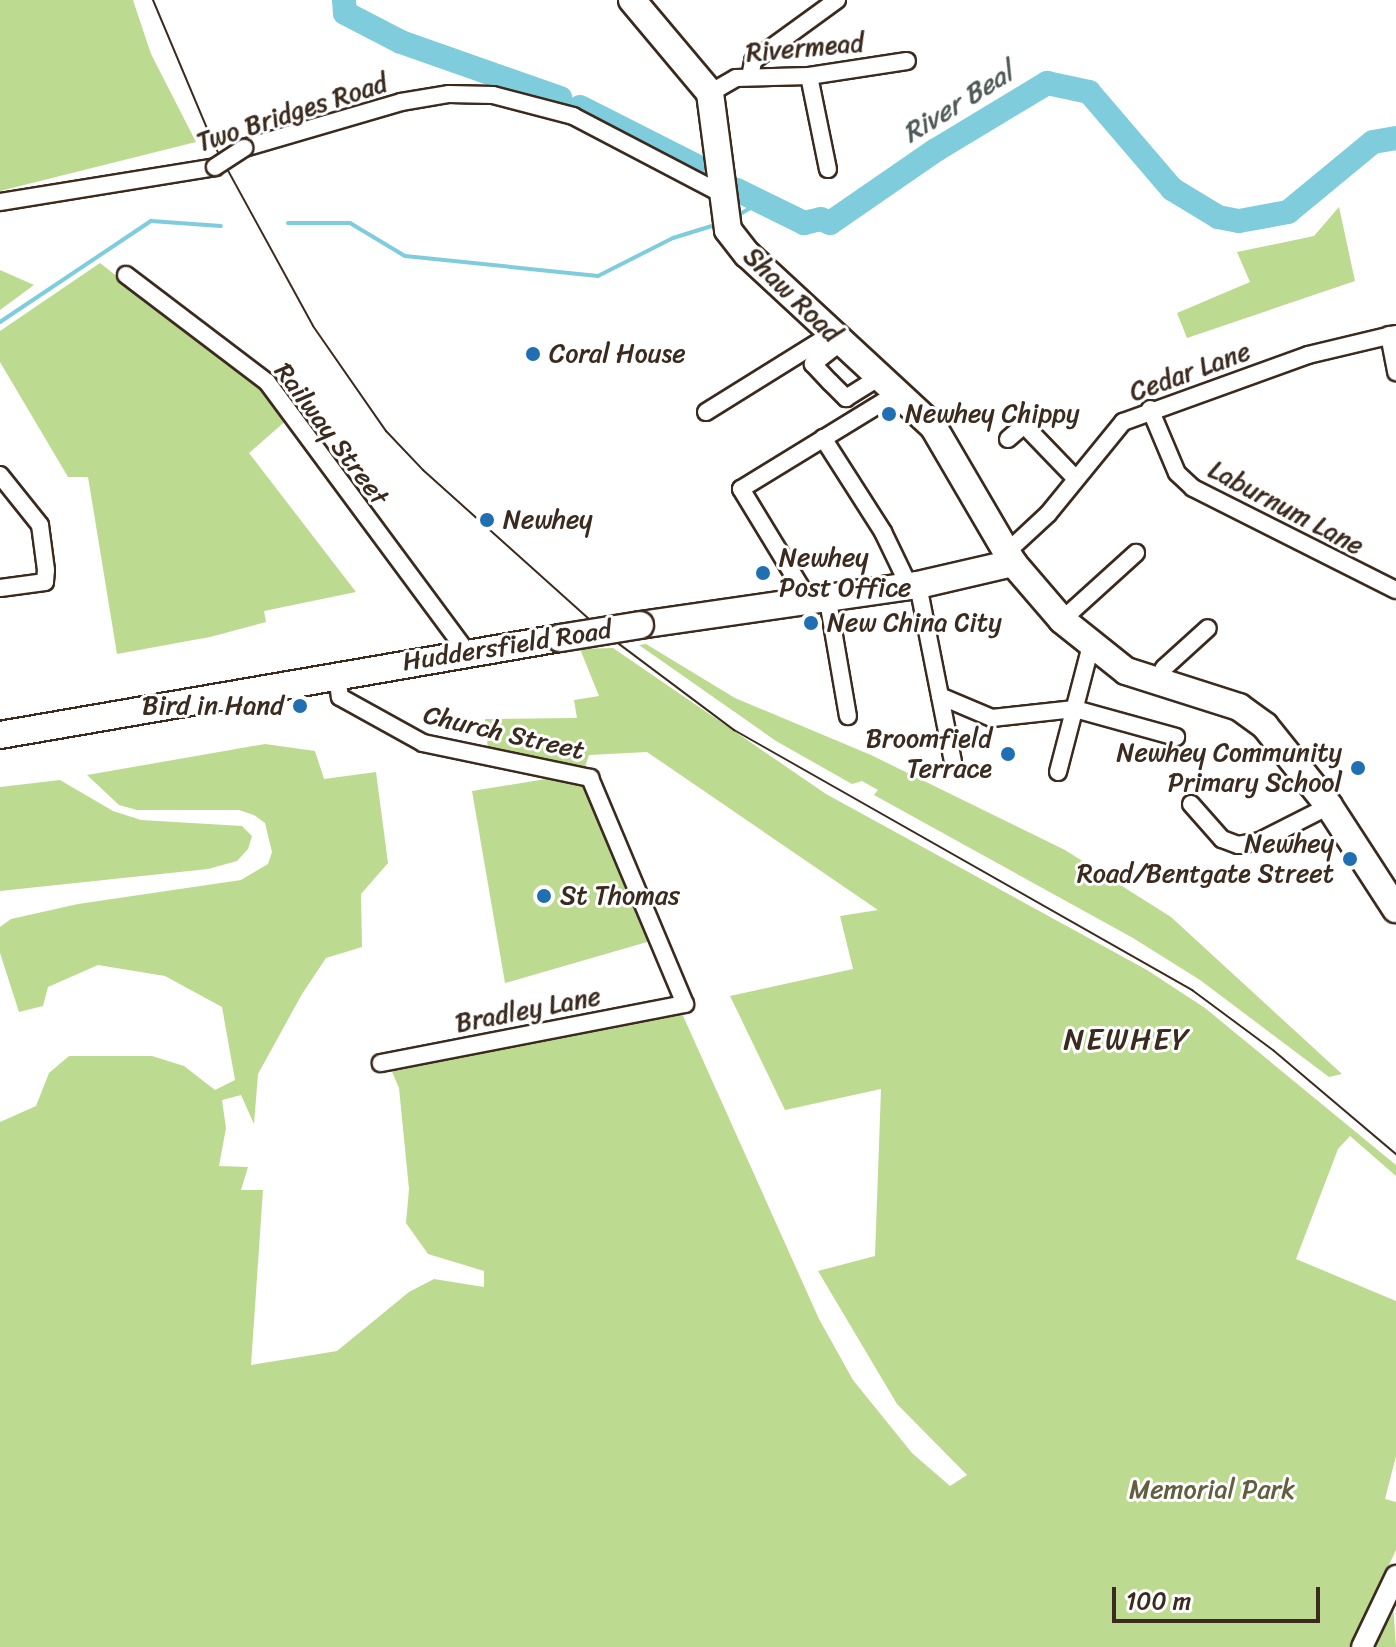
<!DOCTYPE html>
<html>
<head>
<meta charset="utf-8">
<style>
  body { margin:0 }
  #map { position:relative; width:1396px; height:1647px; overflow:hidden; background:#fff; font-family:Sriracha,sans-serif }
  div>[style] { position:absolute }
  .green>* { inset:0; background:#bdda91 }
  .stream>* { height:4px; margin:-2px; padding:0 2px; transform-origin:2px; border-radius:2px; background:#7fcddc }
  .river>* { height:24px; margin:-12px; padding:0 12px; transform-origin:12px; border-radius:12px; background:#7fcddc }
  .roads { filter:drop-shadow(2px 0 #3b2a1e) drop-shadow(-2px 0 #3b2a1e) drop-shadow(0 2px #3b2a1e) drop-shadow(0 -2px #3b2a1e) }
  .minor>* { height:16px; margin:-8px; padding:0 8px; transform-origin:8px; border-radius:8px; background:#fff }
  .tertiary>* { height:20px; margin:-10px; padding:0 10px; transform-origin:10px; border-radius:10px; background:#fff }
  .primary>* { height:26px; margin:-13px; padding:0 13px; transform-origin:13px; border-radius:13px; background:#fff }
  .tram>* { height:2px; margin:-1px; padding:0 1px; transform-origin:1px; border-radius:1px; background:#3b2a1e }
  .bridges { filter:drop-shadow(2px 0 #3b2a1e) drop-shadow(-2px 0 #3b2a1e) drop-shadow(0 2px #3b2a1e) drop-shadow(0 -2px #3b2a1e) }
  .minor-bridge>* { height:16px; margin:-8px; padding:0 8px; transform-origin:8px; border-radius:8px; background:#fff }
  .primary-bridge>* { height:26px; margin:-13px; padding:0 13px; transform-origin:13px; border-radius:13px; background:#fff }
  .dots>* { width:22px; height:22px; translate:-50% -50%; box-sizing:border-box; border:4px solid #fff; border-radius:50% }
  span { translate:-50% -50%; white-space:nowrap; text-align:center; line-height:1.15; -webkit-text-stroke:6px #fff; paint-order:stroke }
  .street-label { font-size:26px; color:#3b2a1e }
  .poi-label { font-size:26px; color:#3b2a1e }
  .left { translate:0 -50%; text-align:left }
  .right { translate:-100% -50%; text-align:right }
  .park-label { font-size:26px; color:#625f40 }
  .water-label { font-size:28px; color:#4f5b57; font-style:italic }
  .quarter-label { font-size:30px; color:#3b2a1e; letter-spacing:2px }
  .scale { position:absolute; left:1112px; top:1587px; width:208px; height:36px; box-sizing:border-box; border:4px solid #3b2a1e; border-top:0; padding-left:10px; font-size:24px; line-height:28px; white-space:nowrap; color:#3b2a1e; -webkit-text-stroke:6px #fff; paint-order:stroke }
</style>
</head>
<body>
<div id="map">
  <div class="green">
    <i style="clip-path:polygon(0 0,133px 0,151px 54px,196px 142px,0 191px)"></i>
    <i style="clip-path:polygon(1339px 207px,1355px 281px,1187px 338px,1177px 313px,1250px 282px,1237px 252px,1314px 236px)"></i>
    <i style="clip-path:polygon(100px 263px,265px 392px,289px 418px,249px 453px,356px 592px,264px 611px,266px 622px,210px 637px,117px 654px,88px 477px,68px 477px,0 362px,0 331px)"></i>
    <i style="clip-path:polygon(0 270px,34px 285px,0 310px)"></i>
    <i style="clip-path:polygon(646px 644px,735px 698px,871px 755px,1065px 850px,1171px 917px,1342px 1074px,1329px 1077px,1200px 980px,1133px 938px,874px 795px,878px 790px,862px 781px,852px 784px,776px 741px,639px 645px)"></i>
    <i style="clip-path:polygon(613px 648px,826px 794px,1147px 970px,1205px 1008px,1396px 1165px,1396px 1176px,1350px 1136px,1338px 1149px,1296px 1259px,1396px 1301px,1396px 1456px,1385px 1499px,1396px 1502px,1396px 1550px,1350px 1647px,0 1647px,0 1122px,36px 1106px,49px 1073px,69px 1056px,152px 1056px,184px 1066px,215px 1090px,235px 1080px,222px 1007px,165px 976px,98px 965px,48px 987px,43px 1006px,19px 1012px,0 953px,0 927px,11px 919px,78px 904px,241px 880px,268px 864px,272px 852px,265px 823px,254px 815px,239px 810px,137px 810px,119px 805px,87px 775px,265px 744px,315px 751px,324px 779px,376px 772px,388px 863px,361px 894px,362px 947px,326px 958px,302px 994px,258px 1074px,254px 1124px,241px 1095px,222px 1100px,226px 1128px,219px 1166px,248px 1167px,241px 1190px,263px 1190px,251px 1365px,337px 1351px,409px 1292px,434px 1279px,484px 1287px,484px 1271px,428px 1254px,406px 1223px,409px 1189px,399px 1088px,390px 1067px,680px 1009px,819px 1319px,853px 1380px,912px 1453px,950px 1486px,967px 1475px,897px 1404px,818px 1271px,875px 1256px,881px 1089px,785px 1110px,730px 996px,853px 969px,840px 916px,878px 910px,647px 752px,589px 755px,585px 767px,488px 750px,485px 719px,577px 718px,574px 700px,599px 696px,580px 649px)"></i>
    <i style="clip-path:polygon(564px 776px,589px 783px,654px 940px,505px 983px,472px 791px)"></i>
    <i style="clip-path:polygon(60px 780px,113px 811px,141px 820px,242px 826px,252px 836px,248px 849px,237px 861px,208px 869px,0 891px,0 787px)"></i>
    <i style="clip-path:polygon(1393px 1604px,1396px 1647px,1371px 1647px)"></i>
  </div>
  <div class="stream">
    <i style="left:740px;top:214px;width:28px;rotate:-30deg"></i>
    <i style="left:288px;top:223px;width:62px"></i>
    <i style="left:350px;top:223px;width:64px;rotate:31deg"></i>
    <i style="left:405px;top:256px;width:194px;rotate:5.9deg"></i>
    <i style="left:598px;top:276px;width:84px;rotate:-26.9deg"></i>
    <i style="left:673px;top:238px;width:44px;rotate:-17.2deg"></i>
    <i style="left:0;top:322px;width:182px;rotate:-33.8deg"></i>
    <i style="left:151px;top:221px;width:70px;rotate:4.1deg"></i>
  </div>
  <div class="river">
    <i style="left:344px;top:0;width:13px;rotate:86deg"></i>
    <i style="left:345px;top:13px;width:63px;rotate:27.4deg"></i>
    <i style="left:401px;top:42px;width:169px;rotate:19.4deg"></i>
    <i style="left:580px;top:107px;width:141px;rotate:26.9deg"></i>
    <i style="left:737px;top:190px;width:75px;rotate:26.2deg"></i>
    <i style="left:804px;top:223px;width:17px;rotate:-13deg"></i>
    <i style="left:821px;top:219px;width:10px;rotate:24deg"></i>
    <i style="left:830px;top:223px;width:129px;rotate:-34.6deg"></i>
    <i style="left:936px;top:150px;width:130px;rotate:-31.1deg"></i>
    <i style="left:1047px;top:83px;width:43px;rotate:12.1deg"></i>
    <i style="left:1089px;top:92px;width:128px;rotate:49.4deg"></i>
    <i style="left:1172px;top:189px;width:54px;rotate:31.3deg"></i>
    <i style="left:1218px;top:217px;width:21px;rotate:11deg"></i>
    <i style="left:1239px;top:221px;width:50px;rotate:-10.4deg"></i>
    <i style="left:1288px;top:212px;width:110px;rotate:-39.5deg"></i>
    <i style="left:1373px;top:142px;width:23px;rotate:-10deg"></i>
  </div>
  <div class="roads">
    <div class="minor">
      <i style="left:809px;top:76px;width:95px;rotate:78.5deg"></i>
      <i style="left:750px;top:77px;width:16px;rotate:-79deg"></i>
      <i style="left:753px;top:61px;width:104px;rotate:-36deg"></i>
      <i style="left:710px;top:93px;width:30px;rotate:-30deg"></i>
      <i style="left:736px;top:78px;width:73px;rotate:-1.6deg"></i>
      <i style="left:809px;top:76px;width:99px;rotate:-8.7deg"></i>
      <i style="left:244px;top:148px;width:164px;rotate:-16.3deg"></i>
      <i style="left:401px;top:102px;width:49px;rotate:-9.5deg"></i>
      <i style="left:449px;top:94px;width:44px;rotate:1.3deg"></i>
      <i style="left:493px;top:95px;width:83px;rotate:14.7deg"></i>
      <i style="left:573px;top:116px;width:168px;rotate:27.6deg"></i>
      <i style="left:0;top:202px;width:218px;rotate:-9.2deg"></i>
      <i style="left:126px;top:275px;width:177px;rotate:37.2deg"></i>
      <i style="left:267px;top:382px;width:336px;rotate:53.5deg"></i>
      <i style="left:1389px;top:335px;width:38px;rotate:79deg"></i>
      <i style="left:841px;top:342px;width:36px;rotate:142deg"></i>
      <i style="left:813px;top:364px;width:25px;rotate:47deg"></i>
      <i style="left:830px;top:382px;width:23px;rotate:45deg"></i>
      <i style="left:846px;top:398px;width:38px;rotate:-32deg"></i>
      <i style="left:1150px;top:409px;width:69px;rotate:67.1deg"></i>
      <i style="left:1177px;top:473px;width:22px;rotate:43deg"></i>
      <i style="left:1193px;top:488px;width:227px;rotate:26.7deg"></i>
      <i style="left:706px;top:412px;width:150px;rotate:-31.9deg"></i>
      <i style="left:823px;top:438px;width:112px;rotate:57.4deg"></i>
      <i style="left:883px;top:532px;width:60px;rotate:64.3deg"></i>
      <i style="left:1008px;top:439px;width:21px;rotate:-41deg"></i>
      <i style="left:1024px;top:425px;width:74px;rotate:46.1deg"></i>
      <i style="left:0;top:475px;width:64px;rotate:51.3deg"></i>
      <i style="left:40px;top:525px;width:45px;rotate:82.4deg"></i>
      <i style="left:46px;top:570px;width:12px;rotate:95deg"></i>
      <i style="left:45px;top:582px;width:45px;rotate:172.4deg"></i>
      <i style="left:1007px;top:552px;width:56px;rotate:-42.8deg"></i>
      <i style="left:1048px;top:514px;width:119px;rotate:-50.8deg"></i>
      <i style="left:1123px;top:422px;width:197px;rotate:-19.9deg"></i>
      <i style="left:1308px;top:355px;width:90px;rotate:-13.4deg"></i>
      <i style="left:918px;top:585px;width:180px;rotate:78.8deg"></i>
      <i style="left:827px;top:595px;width:123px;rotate:80.2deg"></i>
      <i style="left:808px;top:599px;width:129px;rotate:-121.3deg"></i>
      <i style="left:741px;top:489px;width:182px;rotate:-31.5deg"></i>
      <i style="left:1062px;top:620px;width:100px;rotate:-42.2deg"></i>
      <i style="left:337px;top:674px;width:23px;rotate:83deg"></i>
      <i style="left:340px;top:697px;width:95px;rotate:29deg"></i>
      <i style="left:423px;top:743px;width:171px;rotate:11.8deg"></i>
      <i style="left:590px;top:778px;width:245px;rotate:67.2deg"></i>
      <i style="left:685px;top:1004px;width:310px;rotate:169deg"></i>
      <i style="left:1156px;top:682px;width:16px;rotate:-60deg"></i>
      <i style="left:1164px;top:668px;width:59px;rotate:-42.3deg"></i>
      <i style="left:940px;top:696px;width:56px;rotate:22.9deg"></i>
      <i style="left:992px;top:718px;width:83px;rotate:-6.2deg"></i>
      <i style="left:1075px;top:709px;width:105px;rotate:15.5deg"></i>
      <i style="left:1058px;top:772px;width:131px;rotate:-75.4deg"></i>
      <i style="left:1191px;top:804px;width:47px;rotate:48.5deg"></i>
      <i style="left:1222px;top:839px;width:17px;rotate:21deg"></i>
      <i style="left:1238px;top:845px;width:22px;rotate:-10deg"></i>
      <i style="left:1260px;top:841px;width:77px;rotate:-26.9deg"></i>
    </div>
    <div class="tertiary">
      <i style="left:1362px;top:1647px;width:79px;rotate:-64.4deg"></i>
    </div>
    <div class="primary">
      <i style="left:632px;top:0;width:121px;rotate:50deg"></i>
      <i style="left:710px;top:93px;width:138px;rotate:82.5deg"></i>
      <i style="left:728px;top:230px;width:31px;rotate:52deg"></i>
      <i style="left:747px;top:254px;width:253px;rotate:42.8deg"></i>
      <i style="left:933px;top:426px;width:159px;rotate:59.7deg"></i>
      <i style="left:1013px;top:563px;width:75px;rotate:49.3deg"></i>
      <i style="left:1062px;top:620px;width:82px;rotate:38.6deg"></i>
      <i style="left:1126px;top:671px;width:119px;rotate:17.7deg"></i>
      <i style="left:1239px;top:707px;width:32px;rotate:36deg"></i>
      <i style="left:1265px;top:726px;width:102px;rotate:51.3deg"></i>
      <i style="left:1329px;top:806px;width:123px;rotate:57deg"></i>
      <i style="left:640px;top:625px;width:281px;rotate:-8.2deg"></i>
      <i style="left:918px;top:585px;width:98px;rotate:-13deg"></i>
      <i style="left:0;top:735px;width:568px;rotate:-9.83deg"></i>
    </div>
  </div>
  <div class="tram">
    <i style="left:153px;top:0;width:157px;rotate:67.2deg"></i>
    <i style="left:214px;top:145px;width:206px;rotate:61.3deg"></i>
    <i style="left:313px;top:326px;width:128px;rotate:55.2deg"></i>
    <i style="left:386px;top:431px;width:54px;rotate:46.5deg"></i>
    <i style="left:423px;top:470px;width:247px;rotate:41.9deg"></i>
    <i style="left:607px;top:635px;width:159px;rotate:36.8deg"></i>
    <i style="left:734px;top:730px;width:527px;rotate:29.58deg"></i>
    <i style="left:1192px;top:990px;width:102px;rotate:36.6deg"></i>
    <i style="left:1274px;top:1051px;width:160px;rotate:40.2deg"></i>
  </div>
  <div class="bridges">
    <div class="minor-bridge">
      <i style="left:215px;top:167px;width:35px;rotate:-33deg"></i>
    </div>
    <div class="primary-bridge">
      <i style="left:560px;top:638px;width:81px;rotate:-9.2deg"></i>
    </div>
  </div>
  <div class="dots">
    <i style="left:533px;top:354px;background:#1f6fb2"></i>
    <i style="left:889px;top:414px;background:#1f6fb2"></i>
    <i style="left:487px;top:520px;background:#1f6fb2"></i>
    <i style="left:763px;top:573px;background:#1f6fb2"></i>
    <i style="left:811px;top:623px;background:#1f6fb2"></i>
    <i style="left:300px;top:706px;background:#1f6fb2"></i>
    <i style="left:1008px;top:754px;background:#1f6fb2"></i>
    <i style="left:1358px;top:768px;background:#1f6fb2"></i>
    <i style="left:1350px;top:859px;background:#1f6fb2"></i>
    <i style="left:544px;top:896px;background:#1f6fb2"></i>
  </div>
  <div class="street-label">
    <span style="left:805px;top:48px;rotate:-5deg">Rivermead</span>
    <span style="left:292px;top:113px;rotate:-18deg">Two Bridges Road</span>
    <span style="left:792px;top:295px;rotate:44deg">Shaw Road</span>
    <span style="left:1190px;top:372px;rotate:-20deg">Cedar Lane</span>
    <span style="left:331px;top:434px;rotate:53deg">Railway Street</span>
    <span style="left:1286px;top:508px;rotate:28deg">Laburnum Lane</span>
    <span style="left:507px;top:646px;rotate:-9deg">Huddersfield Road</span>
    <span style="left:504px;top:733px;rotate:13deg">Church Street</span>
    <span style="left:528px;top:1010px;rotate:-11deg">Bradley Lane</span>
  </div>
  <div class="poi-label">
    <span class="left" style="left:549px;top:354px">Coral House</span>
    <span class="left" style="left:905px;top:414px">Newhey Chippy</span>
    <span class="left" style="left:503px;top:520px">Newhey</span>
    <span class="left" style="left:779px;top:573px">Newhey<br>Post Office</span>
    <span class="left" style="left:827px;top:623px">New China City</span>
    <span class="right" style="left:284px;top:706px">Bird in Hand</span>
    <span class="right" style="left:992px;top:754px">Broomfield<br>Terrace</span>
    <span class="right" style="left:1342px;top:768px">Newhey Community<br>Primary School</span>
    <span class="right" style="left:1334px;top:859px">Newhey<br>Road/Bentgate Street</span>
    <span class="left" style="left:560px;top:896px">St Thomas</span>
  </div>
  <div class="park-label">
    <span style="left:1212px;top:1490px">Memorial Park</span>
  </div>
  <div class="water-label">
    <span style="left:958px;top:103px;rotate:-32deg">River Beal</span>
  </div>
  <div class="quarter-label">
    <span style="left:1127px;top:1039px">NEWHEY</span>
  </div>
  <div class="scale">100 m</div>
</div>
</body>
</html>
